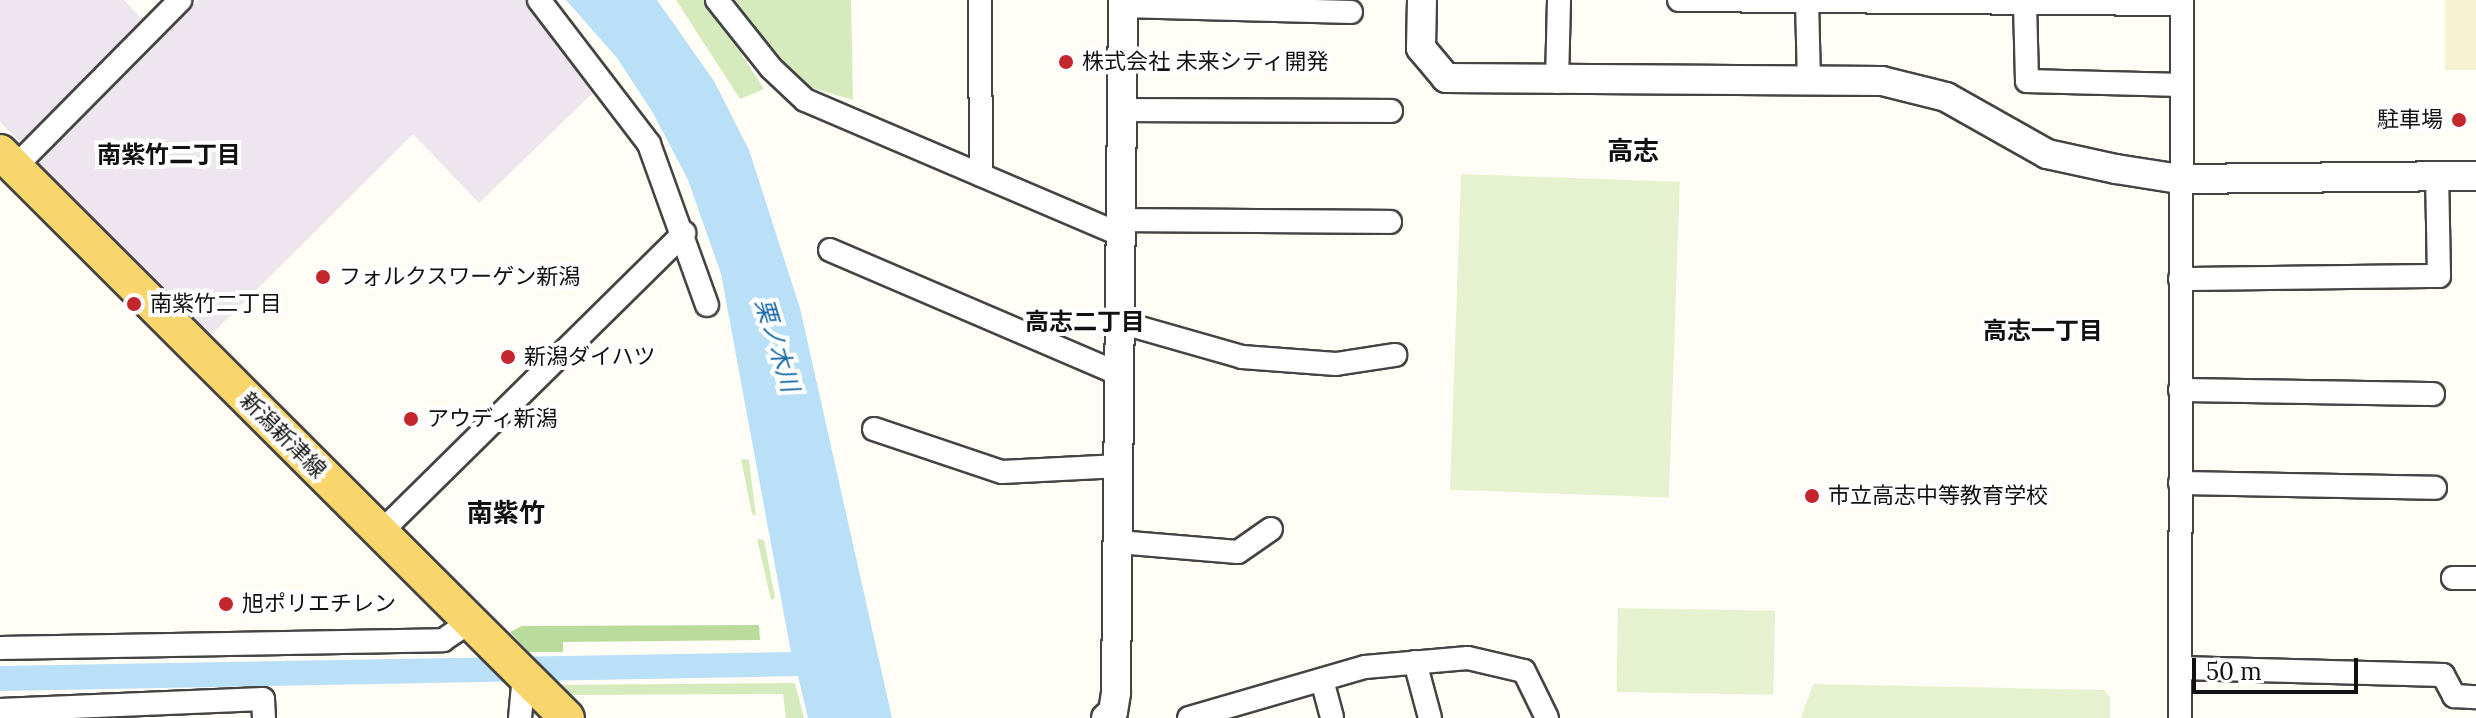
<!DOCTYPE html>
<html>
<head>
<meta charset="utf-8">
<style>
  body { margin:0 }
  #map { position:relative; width:2476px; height:718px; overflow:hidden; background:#fffdf5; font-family:Lora,"Noto Sans JP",serif }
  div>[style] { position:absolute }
  .industrial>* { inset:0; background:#eee6ef }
  .farmland>* { inset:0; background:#f6f3d4; transform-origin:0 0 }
  .green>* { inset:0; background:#d5ebbd }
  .forest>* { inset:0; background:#b9dc9c }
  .pitch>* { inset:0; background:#e6f2cf; transform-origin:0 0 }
  .water>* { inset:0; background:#b9e0f7 }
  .roads { filter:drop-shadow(2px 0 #444) drop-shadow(-2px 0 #444) drop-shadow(0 2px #444) drop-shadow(0 -2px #444) }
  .minor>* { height:22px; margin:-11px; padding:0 11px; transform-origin:11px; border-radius:11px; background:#fff }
  .tertiary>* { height:28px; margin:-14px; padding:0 14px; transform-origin:14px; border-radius:14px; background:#fff }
  .primary>* { height:34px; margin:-17px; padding:0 17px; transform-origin:17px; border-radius:17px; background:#f9d66b }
  .dots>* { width:22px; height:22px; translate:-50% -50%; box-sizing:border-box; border:4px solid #fff; border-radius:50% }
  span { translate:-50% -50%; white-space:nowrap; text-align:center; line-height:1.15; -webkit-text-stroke:8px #fff; paint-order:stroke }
  .poi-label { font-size:22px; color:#111 }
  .left { translate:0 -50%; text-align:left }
  .right { translate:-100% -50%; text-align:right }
  .street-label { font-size:22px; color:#111 }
  .neighbourhood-label { font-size:24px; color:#111; font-weight:700 }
  .water-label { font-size:24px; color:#1768a6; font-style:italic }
  .quarter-label { font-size:26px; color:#111; font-weight:700 }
  .scale { position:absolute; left:2192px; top:658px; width:166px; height:36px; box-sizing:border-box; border:4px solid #111; border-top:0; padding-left:10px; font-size:24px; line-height:28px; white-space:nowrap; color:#111; -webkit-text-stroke:6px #fff; paint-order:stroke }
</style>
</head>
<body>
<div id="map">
  <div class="industrial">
    <i style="clip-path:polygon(0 0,124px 0,142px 19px,21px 143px,0 122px)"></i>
    <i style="clip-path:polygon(198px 0,531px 0,600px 86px,479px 203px,413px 134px,208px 338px,30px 158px)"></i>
  </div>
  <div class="farmland">
    <i style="left:2445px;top:0;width:31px;height:70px"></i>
  </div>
  <div class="green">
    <i style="clip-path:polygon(676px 0,707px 0,764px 89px,740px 99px)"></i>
    <i style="clip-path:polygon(731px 0,851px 0,853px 100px,809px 87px,773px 58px)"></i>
    <i style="clip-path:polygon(741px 459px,749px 460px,756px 516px,752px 514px)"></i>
    <i style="clip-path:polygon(757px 539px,764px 540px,775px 598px,771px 600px)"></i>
    <i style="clip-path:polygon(795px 683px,804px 718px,786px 718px,783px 694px,566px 695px,556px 685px)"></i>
  </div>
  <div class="forest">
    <i style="clip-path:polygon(759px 625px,760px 640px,563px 642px,563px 652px,529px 652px,510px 632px,522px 626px)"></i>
  </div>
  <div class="pitch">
    <i style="left:1461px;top:174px;width:219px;height:316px;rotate:2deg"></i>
    <i style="left:1618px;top:608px;width:157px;height:84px;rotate:1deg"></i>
    <i style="clip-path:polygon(1813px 684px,2104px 690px,2110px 697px,2110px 718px,1801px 718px)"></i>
  </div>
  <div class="water">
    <i style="clip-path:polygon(566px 0,657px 0,714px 81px,749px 150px,800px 308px,892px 718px,808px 718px,798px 676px,0 691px,0 666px,791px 652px,721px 274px,688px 180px,653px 113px,617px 58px)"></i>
  </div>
  <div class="roads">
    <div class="minor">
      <i style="left:539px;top:0;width:181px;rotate:52.6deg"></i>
      <i style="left:649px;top:144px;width:171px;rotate:70.2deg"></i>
      <i style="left:717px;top:0;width:87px;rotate:51.5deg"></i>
      <i style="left:771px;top:68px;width:47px;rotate:43.3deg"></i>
      <i style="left:805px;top:100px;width:347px;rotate:23.1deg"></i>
      <i style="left:980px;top:0;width:175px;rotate:89.7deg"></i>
      <i style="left:1679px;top:0;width:503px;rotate:0.46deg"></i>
      <i style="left:1807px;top:0;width:83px;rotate:88.6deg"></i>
      <i style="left:2025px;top:4px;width:77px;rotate:88.5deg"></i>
      <i style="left:2027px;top:81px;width:154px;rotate:1.5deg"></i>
      <i style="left:1123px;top:6px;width:228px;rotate:1.5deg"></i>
      <i style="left:1557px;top:82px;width:82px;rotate:-88.6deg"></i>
      <i style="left:1124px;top:110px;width:267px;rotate:0.2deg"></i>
      <i style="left:15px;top:167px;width:235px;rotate:-45.3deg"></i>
      <i style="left:1124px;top:220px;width:266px;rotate:0.4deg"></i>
      <i style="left:830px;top:250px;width:317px;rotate:23.2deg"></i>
      <i style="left:2180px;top:279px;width:259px;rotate:-0.7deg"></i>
      <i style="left:2439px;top:276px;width:100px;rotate:-91.1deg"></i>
      <i style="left:1123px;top:323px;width:124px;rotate:15.9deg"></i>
      <i style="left:1242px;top:357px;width:94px;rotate:4.3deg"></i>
      <i style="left:1336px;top:364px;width:60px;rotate:-8.7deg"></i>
      <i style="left:2180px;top:390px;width:253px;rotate:0.9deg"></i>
      <i style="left:874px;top:429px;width:135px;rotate:18.6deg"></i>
      <i style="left:1002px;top:472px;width:118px;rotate:-2.9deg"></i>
      <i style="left:2180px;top:483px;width:255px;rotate:1.1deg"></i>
      <i style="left:381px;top:532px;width:426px;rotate:-44.6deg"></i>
      <i style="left:1118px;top:542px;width:120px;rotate:4.8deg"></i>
      <i style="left:1238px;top:552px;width:40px;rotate:-34.9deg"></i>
      <i style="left:2453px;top:578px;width:23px"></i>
      <i style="left:0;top:648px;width:443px;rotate:-1deg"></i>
      <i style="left:443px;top:640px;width:32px;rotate:-34deg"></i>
      <i style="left:1415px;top:662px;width:58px;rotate:75deg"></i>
      <i style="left:2180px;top:668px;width:263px;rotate:1.5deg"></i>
      <i style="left:2443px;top:675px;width:24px;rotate:62deg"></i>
      <i style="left:2454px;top:696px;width:22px;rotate:3deg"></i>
      <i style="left:1322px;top:680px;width:39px;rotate:75deg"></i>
      <i style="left:0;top:710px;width:263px;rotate:-2.4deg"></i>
      <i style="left:263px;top:699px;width:19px;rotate:87deg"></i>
      <i style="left:520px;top:718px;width:43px;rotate:-84.7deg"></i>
      <i style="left:1189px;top:718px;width:183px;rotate:-16.2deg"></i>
      <i style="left:1365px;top:667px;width:103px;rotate:-5deg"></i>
      <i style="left:1468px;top:658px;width:57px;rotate:13.1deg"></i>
      <i style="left:1524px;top:671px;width:52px;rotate:63.9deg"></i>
      <i style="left:2180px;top:718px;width:718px;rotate:-89.84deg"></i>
    </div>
    <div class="tertiary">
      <i style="left:1422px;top:0;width:48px;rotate:91.2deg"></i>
      <i style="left:1421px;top:48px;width:39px;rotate:50deg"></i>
      <i style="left:1446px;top:78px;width:436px;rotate:0.4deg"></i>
      <i style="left:1882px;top:81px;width:66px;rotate:14deg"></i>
      <i style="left:1946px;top:97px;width:116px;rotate:29.4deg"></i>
      <i style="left:2047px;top:154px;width:71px;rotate:12.3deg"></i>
      <i style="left:2116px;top:169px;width:65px;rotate:8.9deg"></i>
      <i style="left:2180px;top:179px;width:296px;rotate:-0.6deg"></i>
      <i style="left:1106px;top:718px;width:9px;rotate:-41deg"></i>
      <i style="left:1113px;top:712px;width:20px;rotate:-81deg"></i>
      <i style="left:1116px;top:692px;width:692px;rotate:-89.42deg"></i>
    </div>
    <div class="primary">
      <i style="left:0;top:152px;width:801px;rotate:44.95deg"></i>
    </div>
  </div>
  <div class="dots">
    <i style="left:1066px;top:62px;background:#c4262e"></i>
    <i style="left:2459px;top:120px;background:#c4262e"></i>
    <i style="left:323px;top:277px;background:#c4262e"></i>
    <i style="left:134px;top:304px;background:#c4262e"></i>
    <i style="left:508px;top:357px;background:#c4262e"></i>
    <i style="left:411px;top:419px;background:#c4262e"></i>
    <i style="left:1812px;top:496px;background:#c4262e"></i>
    <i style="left:226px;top:604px;background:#c4262e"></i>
  </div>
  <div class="poi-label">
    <span class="left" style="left:1082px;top:62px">株式会社 未来シティ開発</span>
    <span class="right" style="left:2443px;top:120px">駐車場</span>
    <span class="left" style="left:339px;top:277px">フォルクスワーゲン新潟</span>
    <span class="left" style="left:150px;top:304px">南紫竹二丁目</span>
    <span class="left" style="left:524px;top:357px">新潟ダイハツ</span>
    <span class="left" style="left:427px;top:419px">アウディ新潟</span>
    <span class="left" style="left:1828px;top:496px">市立高志中等教育学校</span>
    <span class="left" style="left:242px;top:604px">旭ポリエチレン</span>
  </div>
  <div class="street-label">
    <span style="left:283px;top:435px;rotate:45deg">新潟新津線</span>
  </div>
  <div class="neighbourhood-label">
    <span style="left:169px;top:155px">南紫竹二丁目</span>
    <span style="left:1085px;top:322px">高志二丁目</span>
    <span style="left:2043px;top:331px">高志一丁目</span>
  </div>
  <div class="water-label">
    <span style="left:777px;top:345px;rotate:73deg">栗ノ木川</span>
  </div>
  <div class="quarter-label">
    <span style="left:1633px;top:151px">高志</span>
    <span style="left:506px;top:513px">南紫竹</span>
  </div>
  <div class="scale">50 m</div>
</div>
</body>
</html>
